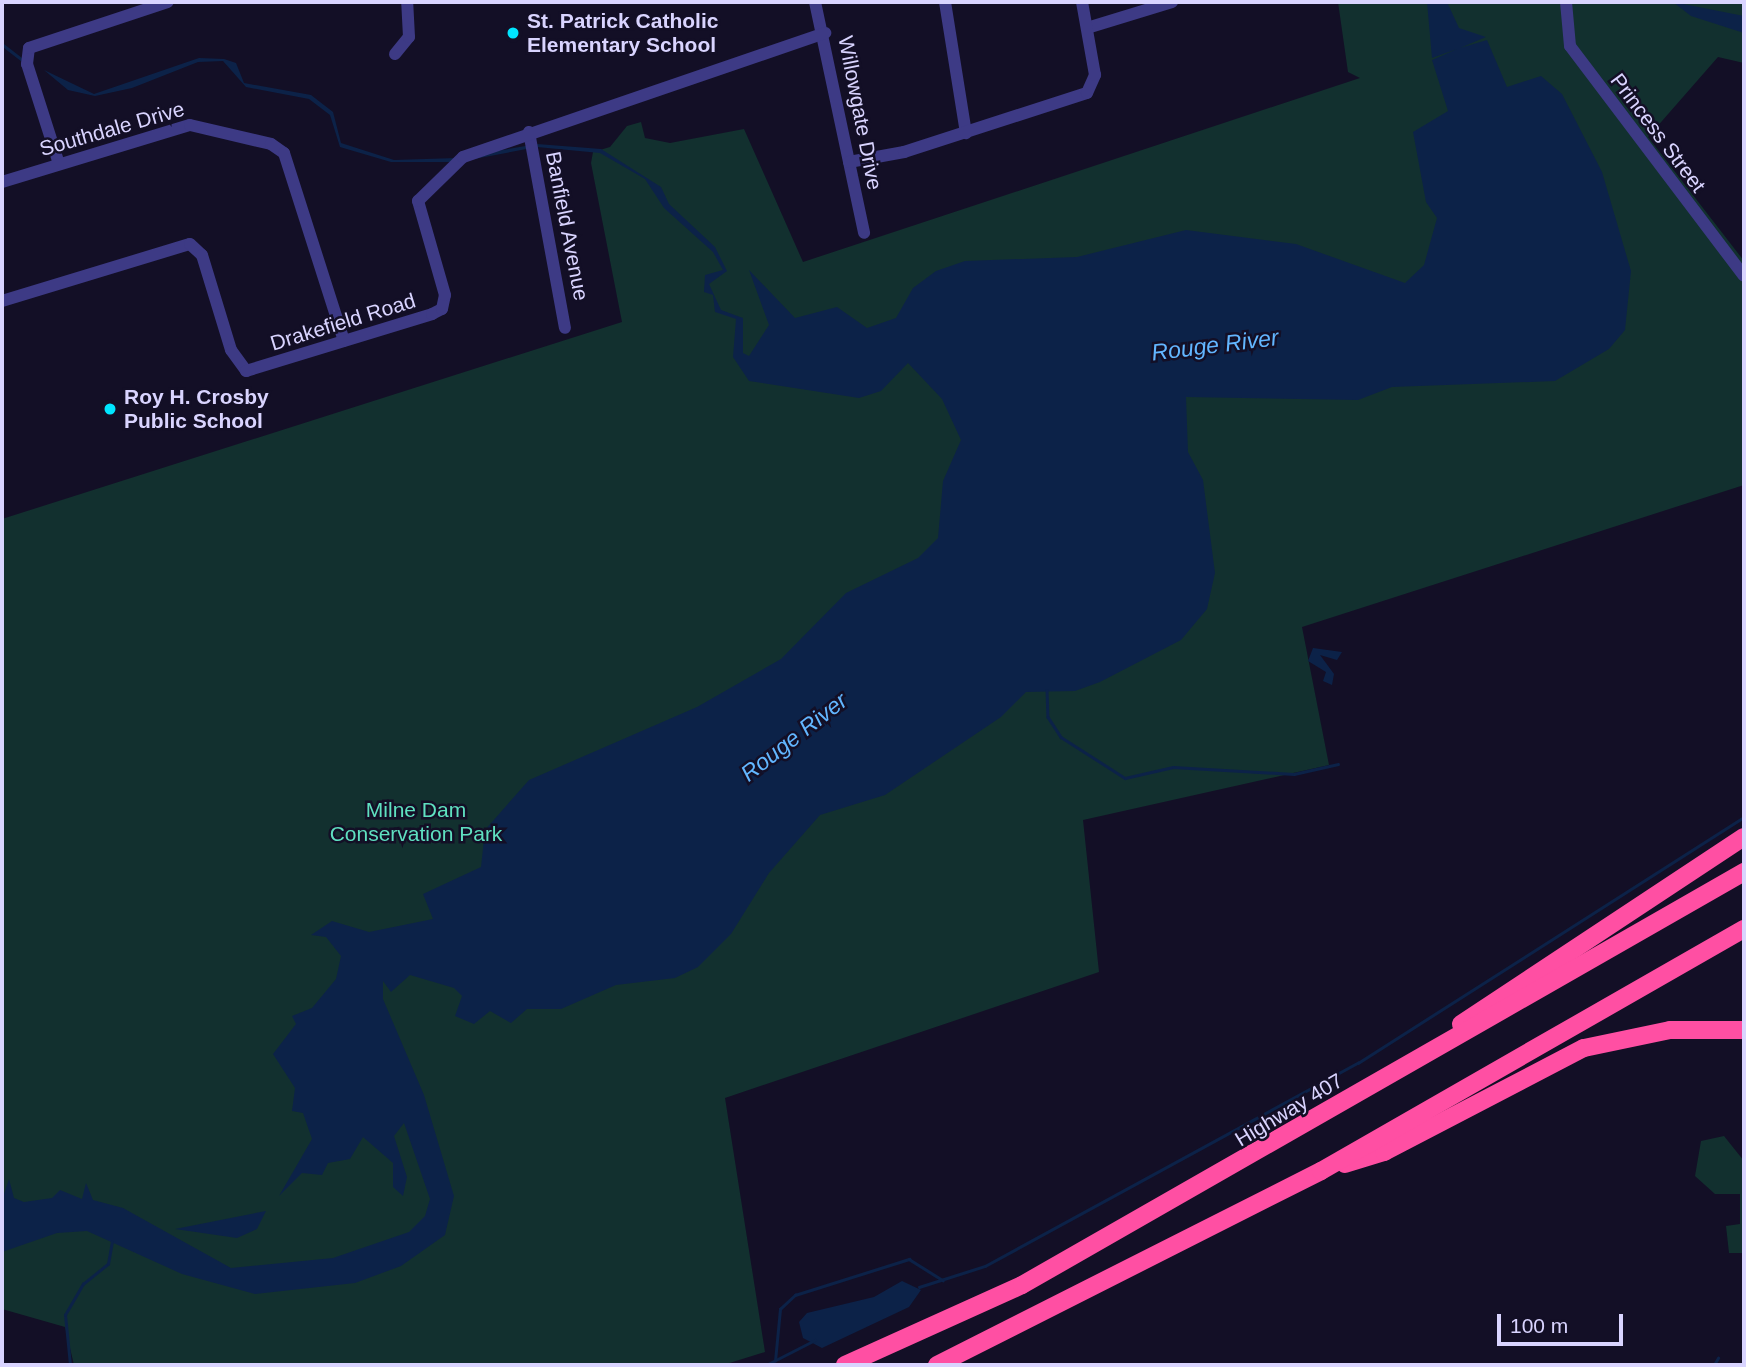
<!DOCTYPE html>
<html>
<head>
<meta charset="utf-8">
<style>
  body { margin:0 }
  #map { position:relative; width:1746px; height:1367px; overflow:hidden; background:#130f26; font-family:Helvetica,sans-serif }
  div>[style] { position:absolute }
  .green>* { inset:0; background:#12302f }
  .water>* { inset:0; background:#0c2248 }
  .stream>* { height:2.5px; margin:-1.25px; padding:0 1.25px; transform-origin:1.25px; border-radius:1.25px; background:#0c2248 }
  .minor>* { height:12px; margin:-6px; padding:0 6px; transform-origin:6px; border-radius:6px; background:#3d3a85 }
  .highway>* { height:18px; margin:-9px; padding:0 9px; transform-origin:9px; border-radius:9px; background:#ff4fa3 }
  .dots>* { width:19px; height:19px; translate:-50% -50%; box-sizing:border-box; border:4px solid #130f26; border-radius:50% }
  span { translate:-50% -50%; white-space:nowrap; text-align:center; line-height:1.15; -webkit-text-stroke:5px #130f26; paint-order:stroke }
  .poi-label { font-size:21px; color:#d9d4ff; font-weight:700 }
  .left { translate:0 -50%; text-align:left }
  .street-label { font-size:21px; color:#d9d4ff }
  .park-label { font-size:21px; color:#5fe0c0 }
  .water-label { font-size:23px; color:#62b6ff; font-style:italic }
  .frame { position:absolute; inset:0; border:4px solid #d9d4ff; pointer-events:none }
  .scale { position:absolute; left:1497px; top:1314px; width:126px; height:32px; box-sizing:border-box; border:4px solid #d9d4ff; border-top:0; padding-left:9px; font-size:21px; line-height:24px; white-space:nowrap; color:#d9d4ff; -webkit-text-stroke:5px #130f26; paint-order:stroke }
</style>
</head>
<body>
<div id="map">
  <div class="green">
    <i style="clip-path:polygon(1338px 2px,1744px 2px,1744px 63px,1718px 57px,1648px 137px,1744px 261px,1744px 485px,1302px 627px,1329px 765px,1083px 820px,1099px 972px,725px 1098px,765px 1352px,723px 1365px,74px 1365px,65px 1327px,2px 1309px,2px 519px,622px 322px,591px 163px,593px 152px,610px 147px,627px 126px,641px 122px,645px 138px,670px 143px,744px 129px,803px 262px,1360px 78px,1348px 72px)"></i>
    <i style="clip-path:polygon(1724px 1136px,1744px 1161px,1744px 1253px,1729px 1253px,1726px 1226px,1740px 1224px,1740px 1194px,1715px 1194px,1695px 1176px,1701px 1141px)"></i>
  </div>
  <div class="water">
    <i style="clip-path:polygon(1427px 2px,1447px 2px,1459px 28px,1486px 37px,1460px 48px,1487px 40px,1507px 87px,1541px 76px,1562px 94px,1602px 172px,1631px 271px,1625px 330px,1609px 349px,1555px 381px,1392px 387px,1358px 400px,1186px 397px,1188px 452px,1203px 480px,1215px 573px,1207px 609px,1181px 640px,1100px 682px,1075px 691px,1026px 692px,1001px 717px,885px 795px,820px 815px,769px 873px,731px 934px,698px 967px,675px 978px,616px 985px,561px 1009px,527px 1009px,511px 1023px,490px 1011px,474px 1024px,455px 1016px,462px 996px,454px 988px,410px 975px,391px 992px,383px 981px,383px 999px,424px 1095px,454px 1196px,445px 1235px,401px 1266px,355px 1283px,255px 1294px,182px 1274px,87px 1231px,57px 1233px,2px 1252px,2px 1200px,9px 1179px,14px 1198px,24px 1202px,52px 1198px,60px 1190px,82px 1199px,86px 1183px,93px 1200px,123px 1208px,231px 1268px,333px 1258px,409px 1232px,425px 1216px,430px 1199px,404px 1123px,394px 1136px,407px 1177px,403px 1196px,393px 1187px,393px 1163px,363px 1137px,350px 1159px,328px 1163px,322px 1175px,302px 1173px,279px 1196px,312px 1139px,303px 1113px,292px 1111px,295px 1088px,273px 1054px,296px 1024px,292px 1016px,312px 1008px,336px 979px,341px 956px,326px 937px,311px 935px,332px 921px,369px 932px,433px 919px,423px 894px,481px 867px,485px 830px,529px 780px,697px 707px,781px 659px,846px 593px,918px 558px,938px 538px,943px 481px,961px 440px,942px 399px,908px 363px,881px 391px,859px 398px,749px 381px,733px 357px,736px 319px,715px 312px,713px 295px,704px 292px,705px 275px,723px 270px,713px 252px,664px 208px,645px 179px,600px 153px,537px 147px,458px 162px,391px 162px,340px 147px,330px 115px,309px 99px,246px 87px,223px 61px,198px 62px,132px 88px,95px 96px,68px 90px,44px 70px,94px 94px,199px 58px,224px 59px,236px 63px,244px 83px,311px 95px,333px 112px,341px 143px,394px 160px,457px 158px,537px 144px,601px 149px,661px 187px,669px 204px,715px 247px,727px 271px,709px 284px,721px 310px,743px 318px,743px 353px,749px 356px,769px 325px,749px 270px,795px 318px,837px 307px,867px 328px,896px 318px,913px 288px,936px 271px,965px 261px,1077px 257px,1186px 230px,1296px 244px,1405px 283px,1424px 265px,1437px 218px,1426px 202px,1413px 132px,1448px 111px,1432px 60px,1457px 49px,1432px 58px)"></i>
    <i style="clip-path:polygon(1673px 2px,1744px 16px,1744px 33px,1691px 16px)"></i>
    <i style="clip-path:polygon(1313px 648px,1342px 652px,1337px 660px,1320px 655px,1334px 674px,1332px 685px,1323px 681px,1326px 672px,1308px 661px)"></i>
    <i style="clip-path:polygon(266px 1211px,257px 1229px,237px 1238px,175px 1229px)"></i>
    <i style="clip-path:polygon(902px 1281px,921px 1290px,909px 1307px,822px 1348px,803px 1338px,799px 1322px,807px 1313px,874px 1297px)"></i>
  </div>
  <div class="stream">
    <i style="left:2px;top:44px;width:24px;rotate:38deg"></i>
    <i style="left:1047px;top:690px;width:27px;rotate:88deg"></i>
    <i style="left:1048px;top:717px;width:24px;rotate:57deg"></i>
    <i style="left:1061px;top:737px;width:76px;rotate:32.6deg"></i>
    <i style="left:1125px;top:778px;width:49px;rotate:-12.9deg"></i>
    <i style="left:1173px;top:767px;width:121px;rotate:3.3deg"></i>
    <i style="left:1294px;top:774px;width:45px;rotate:-12.8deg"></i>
    <i style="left:919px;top:1287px;width:69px;rotate:-17.7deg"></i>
    <i style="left:985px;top:1266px;width:425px;rotate:-28.6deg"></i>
    <i style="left:1358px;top:1063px;width:458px;rotate:-32.5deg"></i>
    <i style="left:775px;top:1361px;width:52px;rotate:-84.5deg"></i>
    <i style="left:780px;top:1309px;width:21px;rotate:-43deg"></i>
    <i style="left:795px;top:1295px;width:120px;rotate:-17.5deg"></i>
    <i style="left:909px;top:1259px;width:40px;rotate:32deg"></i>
    <i style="left:70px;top:1365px;width:50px;rotate:-95.7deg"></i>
    <i style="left:65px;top:1315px;width:36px;rotate:-60deg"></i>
    <i style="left:83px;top:1284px;width:32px;rotate:-39deg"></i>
    <i style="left:108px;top:1264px;width:22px;rotate:-80deg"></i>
    <i style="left:766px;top:1365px;width:55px;rotate:-27deg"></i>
    <i style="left:1714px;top:1365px;width:8px;rotate:-60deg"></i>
  </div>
  <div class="minor">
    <i style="left:815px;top:2px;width:236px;rotate:78deg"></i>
    <i style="left:945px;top:2px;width:133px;rotate:80.9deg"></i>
    <i style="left:1566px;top:2px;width:44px;rotate:84.8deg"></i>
    <i style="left:1570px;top:46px;width:288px;rotate:52.9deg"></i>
    <i style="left:1087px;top:28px;width:89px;rotate:-17deg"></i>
    <i style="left:395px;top:54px;width:22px;rotate:-51deg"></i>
    <i style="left:409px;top:37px;width:35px;rotate:-93deg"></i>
    <i style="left:529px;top:132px;width:199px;rotate:79.6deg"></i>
    <i style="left:849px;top:162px;width:56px;rotate:-10.3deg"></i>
    <i style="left:904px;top:152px;width:192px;rotate:-17.9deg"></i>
    <i style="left:1087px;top:93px;width:20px;rotate:-66deg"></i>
    <i style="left:1095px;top:75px;width:74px;rotate:-100.1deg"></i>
    <i style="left:59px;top:164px;width:105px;rotate:-107.7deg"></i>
    <i style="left:27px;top:64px;width:16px;rotate:-83deg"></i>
    <i style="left:29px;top:48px;width:146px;rotate:-18.3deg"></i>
    <i style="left:2px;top:182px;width:196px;rotate:-16.9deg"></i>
    <i style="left:190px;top:125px;width:83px;rotate:13.2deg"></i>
    <i style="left:271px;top:144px;width:16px;rotate:35deg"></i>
    <i style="left:284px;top:153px;width:197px;rotate:72.3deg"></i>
    <i style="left:2px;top:301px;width:196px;rotate:-16.9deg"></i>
    <i style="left:190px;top:244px;width:16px;rotate:43deg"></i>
    <i style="left:202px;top:255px;width:99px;rotate:73deg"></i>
    <i style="left:231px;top:350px;width:26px;rotate:54deg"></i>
    <i style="left:246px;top:371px;width:195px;rotate:-17deg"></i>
    <i style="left:432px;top:314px;width:11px;rotate:-27deg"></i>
    <i style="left:442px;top:309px;width:14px;rotate:-78deg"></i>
    <i style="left:445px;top:295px;width:98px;rotate:-106deg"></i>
    <i style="left:418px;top:201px;width:63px;rotate:-44.4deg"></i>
    <i style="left:463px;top:157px;width:383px;rotate:-18.9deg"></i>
  </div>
  <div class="highway">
    <i style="left:1461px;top:1024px;width:339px;rotate:-33.5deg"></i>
    <i style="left:1345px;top:1164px;width:41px;rotate:-17.1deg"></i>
    <i style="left:1384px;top:1152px;width:225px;rotate:-27.5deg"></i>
    <i style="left:1584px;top:1048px;width:88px;rotate:-11.8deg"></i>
    <i style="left:1670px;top:1030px;width:74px"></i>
    <i style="left:845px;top:1365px;width:194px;rotate:-24.3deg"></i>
    <i style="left:1022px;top:1285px;width:832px;rotate:-29.77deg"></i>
    <i style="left:937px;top:1365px;width:430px;rotate:-26.8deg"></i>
    <i style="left:1321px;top:1171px;width:487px;rotate:-29.8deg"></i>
  </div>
  <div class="dots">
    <i style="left:513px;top:33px;background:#00e5ff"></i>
    <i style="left:110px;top:409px;background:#00e5ff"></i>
  </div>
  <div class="poi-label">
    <span class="left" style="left:527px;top:33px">St. Patrick Catholic<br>Elementary School</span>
    <span class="left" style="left:124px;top:409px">Roy H. Crosby<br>Public School</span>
  </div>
  <div class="street-label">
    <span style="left:860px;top:113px;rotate:79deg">Willowgate Drive</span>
    <span style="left:112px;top:129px;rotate:-16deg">Southdale Drive</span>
    <span style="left:1658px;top:133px;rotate:53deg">Princess Street</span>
    <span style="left:567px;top:226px;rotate:79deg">Banfield Avenue</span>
    <span style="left:343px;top:322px;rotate:-17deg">Drakefield Road</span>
    <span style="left:1289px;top:1110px;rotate:-31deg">Highway 407</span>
  </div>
  <div class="park-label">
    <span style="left:416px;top:822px">Milne Dam<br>Conservation Park</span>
  </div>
  <div class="water-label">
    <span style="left:1215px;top:345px;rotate:-7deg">Rouge River</span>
    <span style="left:794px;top:737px;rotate:-38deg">Rouge River</span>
  </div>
  <div class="frame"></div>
  <div class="scale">100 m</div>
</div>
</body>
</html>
